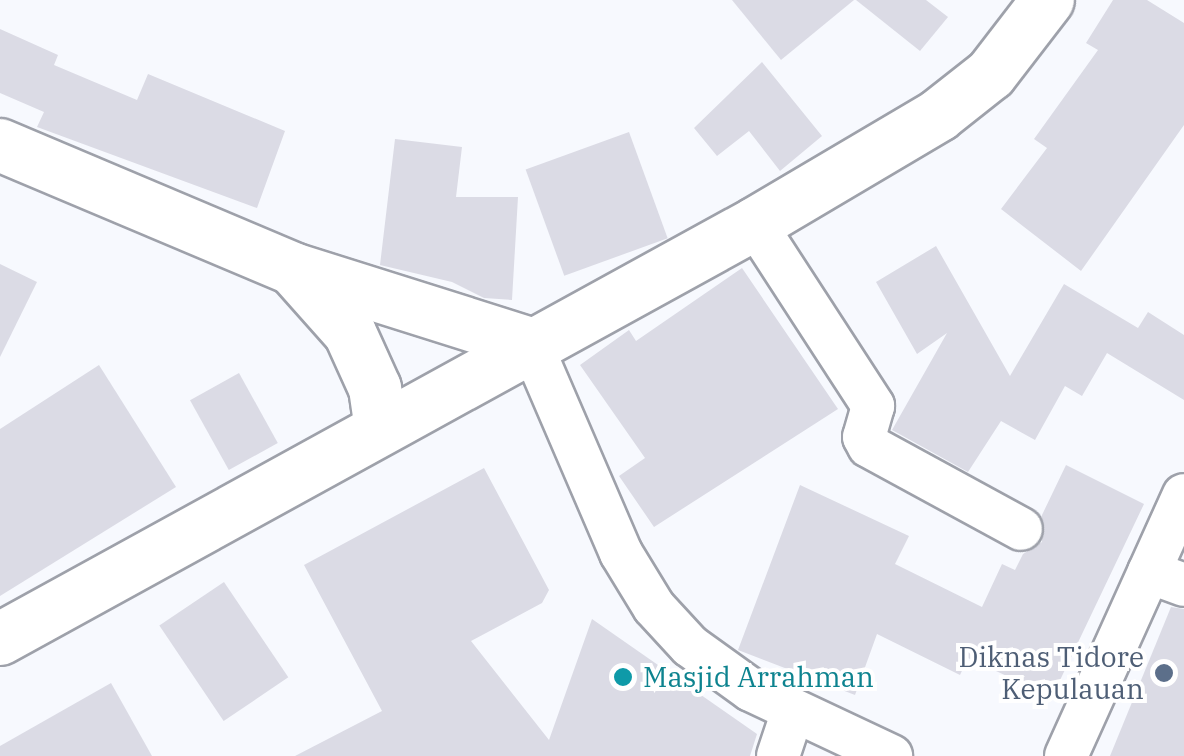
<!DOCTYPE html>
<html>
<head>
<meta charset="utf-8">
<style>
  body { margin:0 }
  #map { position:relative; width:1184px; height:756px; overflow:hidden; background:#f7f9fe; font-family:"IBM Plex Serif",serif }
  div>[style] { position:absolute }
  .building>* { inset:0; background:#dbdbe5; transform-origin:0 0 }
  .roads { filter:drop-shadow(2px 0 #9ea1aa) drop-shadow(-2px 0 #9ea1aa) drop-shadow(0 2px #9ea1aa) drop-shadow(0 -2px #9ea1aa) }
  .minor>* { height:42px; margin:-21px; padding:0 21px; transform-origin:21px; border-radius:21px; background:#fff }
  .tertiary>* { height:52px; margin:-26px; padding:0 26px; transform-origin:26px; border-radius:26px; background:#fff }
  .dots>* { width:28px; height:28px; translate:-50% -50%; box-sizing:border-box; border:5px solid #fff; border-radius:50% }
  span { translate:-50% -50%; white-space:nowrap; text-align:center; line-height:1.15; -webkit-text-stroke:8px #fff; paint-order:stroke }
  .service-label { font-size:28px; color:#4e5e75 }
  .right { translate:-100% -50%; text-align:right }
  .culture-label { font-size:28px; color:#0d838f }
  .left { translate:0 -50%; text-align:left }
</style>
</head>
<body>
<div id="map">
  <div class="building">
    <i style="clip-path:polygon(732px 0,854px 0,781px 60px)"></i>
    <i style="clip-path:polygon(856px 0,926px 0,948px 17px,920px 51px)"></i>
    <i style="clip-path:polygon(1113px 0,1147px 0,1184px 23px,1184px 125px,1081px 271px,1001px 209px,1047px 148px,1034px 139px,1098px 50px,1086px 43px)"></i>
    <i style="clip-path:polygon(0 29px,58px 55px,54px 65px,137px 100px,148px 74px,285px 131px,257px 208px,37px 127px,44px 112px,0 93px)"></i>
    <i style="clip-path:polygon(762px 62px,822px 136px,780px 171px,749px 131px,717px 156px,694px 128px)"></i>
    <i style="left:629px;top:132px;width:113px;height:110px;rotate:70deg"></i>
    <i style="clip-path:polygon(395px 139px,462px 147px,456px 197px,518px 197px,512px 300px,484px 298px,452px 282px,380px 265px)"></i>
    <i style="clip-path:polygon(936px 246px,1010px 376px,1064px 284px,1138px 328px,1148px 312px,1184px 335px,1184px 400px,1107px 353px,1082px 396px,1065px 386px,1035px 440px,1001px 421px,968px 472px,892px 430px,947px 333px,917px 354px,876px 282px)"></i>
    <i style="clip-path:polygon(0 264px,37px 282px,0 357px)"></i>
    <i style="clip-path:polygon(742px 268px,838px 409px,654px 527px,619px 476px,645px 458px,580px 365px,629px 330px,636px 341px)"></i>
    <i style="clip-path:polygon(99px 365px,176px 487px,0 596px,0 429px)"></i>
    <i style="left:239px;top:373px;width:80px;height:56px;rotate:61deg"></i>
    <i style="clip-path:polygon(1066px 465px,1144px 504px,1052px 697px,968px 658px,960px 675px,877px 634px,855px 695px,738px 650px,800px 485px,909px 536px,895px 564px,982px 607px,1002px 564px,1015px 570px,1023px 554px,1042px 542px,1042px 515px)"></i>
    <i style="clip-path:polygon(484px 468px,549px 590px,542px 603px,471px 641px,549px 740px,592px 619px,757px 734px,750px 756px,295px 756px,382px 711px,304px 565px)"></i>
    <i style="left:224px;top:582px;width:115px;height:78px;rotate:56deg"></i>
    <i style="clip-path:polygon(1171px 607px,1184px 609px,1184px 756px,1110px 756px)"></i>
    <i style="clip-path:polygon(111px 683px,152px 756px,0 756px,0 746px)"></i>
  </div>
  <div class="roads">
    <div class="minor">
      <i style="left:755px;top:224px;width:217px;rotate:57deg"></i>
      <i style="left:873px;top:406px;width:32px;rotate:106deg"></i>
      <i style="left:864px;top:437px;width:10px;rotate:61deg"></i>
      <i style="left:869px;top:446px;width:173px;rotate:28.6deg"></i>
      <i style="left:531px;top:344px;width:228px;rotate:66.7deg"></i>
      <i style="left:621px;top:553px;width:63px;rotate:58.6deg"></i>
      <i style="left:654px;top:607px;width:53px;rotate:47.3deg"></i>
      <i style="left:690px;top:646px;width:75px;rotate:35.8deg"></i>
      <i style="left:751px;top:690px;width:155px;rotate:25.2deg"></i>
      <i style="left:1149px;top:572px;width:37px;rotate:20deg"></i>
      <i style="left:778px;top:756px;width:47px;rotate:-71.6deg"></i>
      <i style="left:1066px;top:756px;width:286px;rotate:-65.7deg"></i>
    </div>
    <div class="tertiary">
      <i style="left:0;top:145px;width:318px;rotate:22.9deg"></i>
      <i style="left:293px;top:269px;width:250px;rotate:17.5deg"></i>
      <i style="left:294px;top:270px;width:84px;rotate:48.4deg"></i>
      <i style="left:350px;top:333px;width:60px;rotate:65.6deg"></i>
      <i style="left:375px;top:388px;width:41px;rotate:81.7deg"></i>
      <i style="left:0;top:639px;width:862px;rotate:-28.8deg"></i>
      <i style="left:755px;top:224px;width:214px;rotate:-30.6deg"></i>
      <i style="left:939px;top:115px;width:66px;rotate:-38.3deg"></i>
      <i style="left:991px;top:74px;width:93px;rotate:-52.4deg"></i>
    </div>
  </div>
  <div class="dots">
    <i style="left:1164px;top:673px;background:#5c6f8a"></i>
    <i style="left:623px;top:677px;background:#0f9aa8"></i>
  </div>
  <div class="service-label">
    <span class="right" style="left:1144px;top:673px">Diknas Tidore<br>Kepulauan</span>
  </div>
  <div class="culture-label">
    <span class="left" style="left:643px;top:677px">Masjid Arrahman</span>
  </div>
</div>
</body>
</html>
